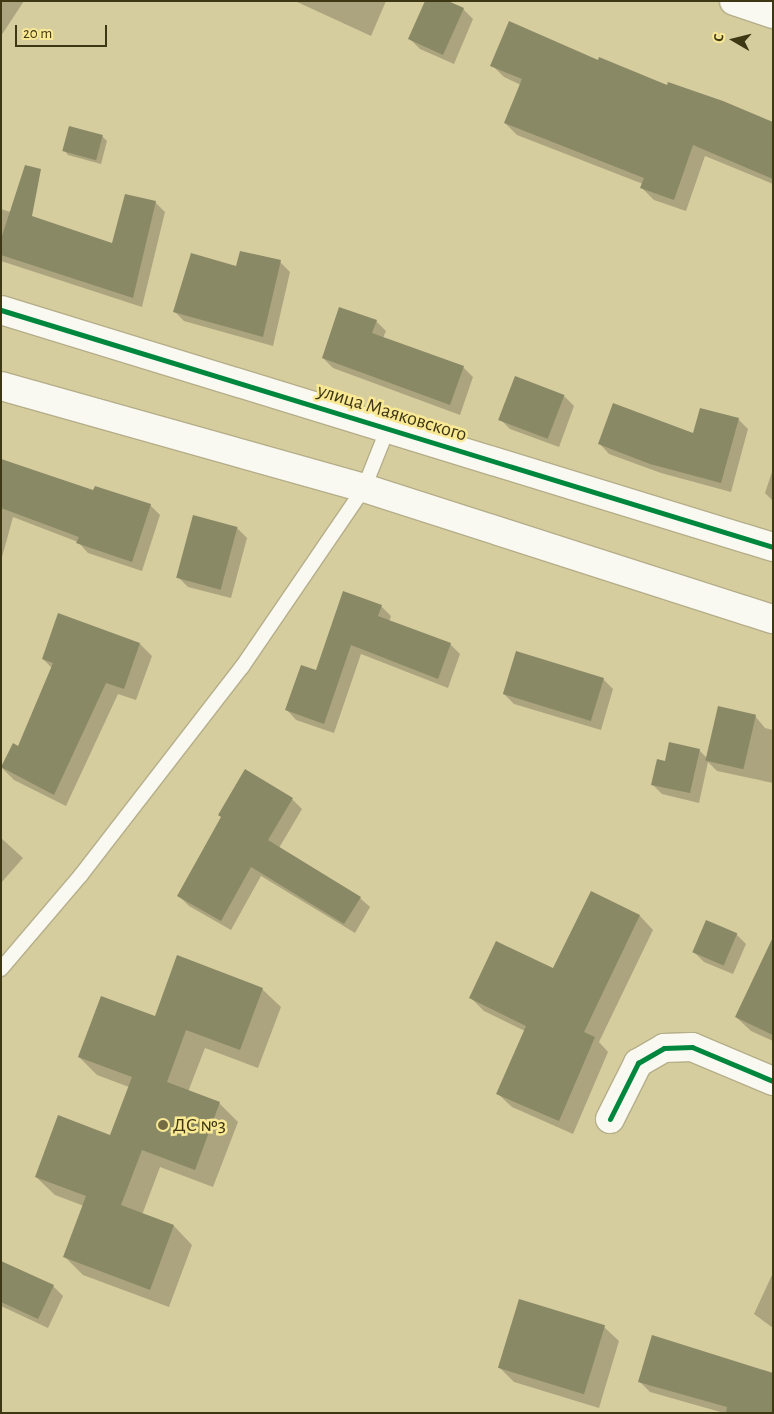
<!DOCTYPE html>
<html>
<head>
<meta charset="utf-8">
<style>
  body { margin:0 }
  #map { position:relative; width:774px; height:1414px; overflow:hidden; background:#d6cd9f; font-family:"Alegreya Sans",sans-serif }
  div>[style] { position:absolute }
  .shadow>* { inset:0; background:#0003 }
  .building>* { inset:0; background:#8a8966; transform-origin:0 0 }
  .roads { filter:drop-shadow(1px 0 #b5ae89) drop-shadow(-1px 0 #b5ae89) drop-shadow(0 1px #b5ae89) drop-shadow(0 -1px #b5ae89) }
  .service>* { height:14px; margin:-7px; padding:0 7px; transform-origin:7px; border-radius:7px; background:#f9f8f1 }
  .minor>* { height:28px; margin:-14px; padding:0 14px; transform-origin:14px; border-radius:14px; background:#f9f8f1 }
  .cycleway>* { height:5px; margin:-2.5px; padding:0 2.5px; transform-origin:2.5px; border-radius:2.5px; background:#00873e }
  .dots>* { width:14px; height:14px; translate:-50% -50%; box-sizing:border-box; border:2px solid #f9e995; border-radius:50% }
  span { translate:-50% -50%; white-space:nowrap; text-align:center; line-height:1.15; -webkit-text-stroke:5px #f9e995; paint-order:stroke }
  .street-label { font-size:20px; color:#3e3714 }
  .poi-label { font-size:20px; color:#3e3714 }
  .left { translate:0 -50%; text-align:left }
  .frame { position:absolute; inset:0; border:2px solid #3e3714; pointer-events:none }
  .north { position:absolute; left:709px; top:15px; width:50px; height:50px; -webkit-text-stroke:4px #f9e995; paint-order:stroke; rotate:278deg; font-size:14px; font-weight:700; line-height:20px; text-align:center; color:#3e3714 }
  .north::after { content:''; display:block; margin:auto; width:18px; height:22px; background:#3e3714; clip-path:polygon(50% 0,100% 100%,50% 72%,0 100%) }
  .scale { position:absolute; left:15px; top:25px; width:92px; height:22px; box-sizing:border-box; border:2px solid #3e3714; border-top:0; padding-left:6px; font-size:15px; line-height:18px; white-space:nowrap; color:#3e3714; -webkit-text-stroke:4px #f9e995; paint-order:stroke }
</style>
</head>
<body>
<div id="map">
  <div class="shadow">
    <i style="clip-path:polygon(1px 1px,24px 1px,1px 36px)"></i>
    <i style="clip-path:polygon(295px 1px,386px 1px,371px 36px)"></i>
    <i style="clip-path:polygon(463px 9px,473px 19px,454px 64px,420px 49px,410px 39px)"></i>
    <i style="clip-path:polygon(598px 61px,773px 124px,773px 184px,705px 156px,686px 211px,654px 200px,642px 188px,643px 184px,517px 135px,505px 123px,521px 85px,504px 77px,492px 65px)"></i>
    <i style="clip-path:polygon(102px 136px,107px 141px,101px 164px,68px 155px,64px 150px)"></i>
    <i style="clip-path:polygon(155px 202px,165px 212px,142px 307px,1px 261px,1px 209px,113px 245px)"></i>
    <i style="clip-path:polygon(280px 262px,290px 272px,273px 346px,184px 321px,174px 311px)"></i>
    <i style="clip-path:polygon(376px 321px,386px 331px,383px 338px,463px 367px,473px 377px,460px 415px,333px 368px,323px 358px)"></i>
    <i style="clip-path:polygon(564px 396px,574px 406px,559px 447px,510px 429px,500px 419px)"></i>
    <i style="clip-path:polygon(738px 419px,748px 429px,731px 492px,661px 473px,609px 454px,600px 444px,694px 435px)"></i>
    <i style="clip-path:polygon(1px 459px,94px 492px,150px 505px,160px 515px,142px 571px,88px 553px,78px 542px,13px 517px,1px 561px)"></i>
    <i style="clip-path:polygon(773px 469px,773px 501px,765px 493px)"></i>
    <i style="clip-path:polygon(193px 517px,237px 528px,247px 538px,231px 598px,188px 587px,178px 577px)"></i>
    <i style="clip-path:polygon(381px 606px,391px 616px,389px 622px,450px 644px,460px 654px,448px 688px,361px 654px,334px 733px,296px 720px,287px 710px,316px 671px)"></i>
    <i style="clip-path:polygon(59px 615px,140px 644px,152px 656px,136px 700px,118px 694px,66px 806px,14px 780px,2px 768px,14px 745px,19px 747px,52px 668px,43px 659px)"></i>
    <i style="clip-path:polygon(603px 679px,613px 689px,601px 730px,514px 704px,504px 694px)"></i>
    <i style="clip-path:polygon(755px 716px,765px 728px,773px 730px,773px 783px,717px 771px,708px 762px,699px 803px,662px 794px,652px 784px,666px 762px,699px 750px,708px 759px)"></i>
    <i style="clip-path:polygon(292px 799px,302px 809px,279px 848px,360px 898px,370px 907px,355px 933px,261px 876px,231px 930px,189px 906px,179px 896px)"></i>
    <i style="clip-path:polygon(1px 838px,23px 858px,1px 883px)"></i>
    <i style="clip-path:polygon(591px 893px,640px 916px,653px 930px,599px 1042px,608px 1052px,573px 1134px,512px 1107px,498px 1094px,525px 1031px,484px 1011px,470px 997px,554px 970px)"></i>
    <i style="clip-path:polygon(736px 934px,746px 944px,733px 974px,704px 962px,694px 952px)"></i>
    <i style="clip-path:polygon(773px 966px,773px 1041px,751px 1031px,736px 1017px)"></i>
    <i style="clip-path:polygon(262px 989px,281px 1007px,258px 1068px,205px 1048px,188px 1092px,219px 1103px,238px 1122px,213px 1187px,160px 1167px,142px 1215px,174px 1226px,192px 1245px,169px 1307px,83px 1275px,65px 1257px,84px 1206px,55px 1195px,36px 1177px,111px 1136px,129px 1087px,97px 1075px,79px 1057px,156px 1017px)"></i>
    <i style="clip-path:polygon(1px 1262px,53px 1286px,63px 1296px,48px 1328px,1px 1306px)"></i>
    <i style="clip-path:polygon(772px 1275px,773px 1276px,773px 1328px,754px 1314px)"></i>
    <i style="clip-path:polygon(604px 1327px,619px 1341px,599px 1408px,514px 1382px,500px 1368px)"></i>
    <i style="clip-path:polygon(640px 1382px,773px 1413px,724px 1413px,650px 1392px)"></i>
  </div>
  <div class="building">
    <i style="clip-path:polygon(425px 1px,448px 1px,464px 8px,443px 55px,408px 39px)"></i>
    <i style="clip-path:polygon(509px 21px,598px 60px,599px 57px,667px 85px,668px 82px,723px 101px,773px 122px,773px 179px,693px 145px,674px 200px,640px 188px,644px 178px,504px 123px,522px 79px,490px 66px)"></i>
    <i style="left:69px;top:126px;width:35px;height:26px;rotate:15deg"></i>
    <i style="clip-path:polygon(25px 165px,41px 169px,32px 216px,112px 243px,125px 194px,156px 201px,133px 298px,1px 255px,1px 239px)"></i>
    <i style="clip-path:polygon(240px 251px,281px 260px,263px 337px,173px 312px,191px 253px,236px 266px)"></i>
    <i style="clip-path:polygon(339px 307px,377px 320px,372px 333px,464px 366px,450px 405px,322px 358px)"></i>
    <i style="left:515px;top:376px;width:53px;height:47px;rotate:21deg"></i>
    <i style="clip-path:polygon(613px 403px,693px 433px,700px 408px,739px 418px,721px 483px,650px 464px,598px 444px)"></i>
    <i style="clip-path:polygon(1px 459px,93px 490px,95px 486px,151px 504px,132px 562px,76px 543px,79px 537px,1px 508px)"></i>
    <i style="left:193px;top:515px;width:46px;height:65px;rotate:15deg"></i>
    <i style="clip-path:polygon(343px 591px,382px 605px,378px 616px,451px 643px,438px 679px,351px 645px,324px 724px,285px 710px,301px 665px,316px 670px)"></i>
    <i style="clip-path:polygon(58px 613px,140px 643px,124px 689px,106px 683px,54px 795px,1px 767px,13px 743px,18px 746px,53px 663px,42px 659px)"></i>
    <i style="left:516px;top:651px;width:92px;height:45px;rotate:17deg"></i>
    <i style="left:718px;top:706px;width:39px;height:56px;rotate:13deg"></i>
    <i style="clip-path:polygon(669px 742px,700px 749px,690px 793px,651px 785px,657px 759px,665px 761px)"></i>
    <i style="clip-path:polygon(245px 769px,293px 798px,268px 840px,361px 897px,344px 924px,251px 867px,221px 921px,177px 896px,221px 817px,218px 815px)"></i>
    <i style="clip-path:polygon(591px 891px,640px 915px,584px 1032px,595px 1037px,559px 1121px,496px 1094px,526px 1026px,469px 998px,496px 941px,553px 968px)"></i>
    <i style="left:706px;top:920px;width:34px;height:35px;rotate:23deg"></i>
    <i style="clip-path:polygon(773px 937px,773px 1035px,735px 1017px)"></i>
    <i style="clip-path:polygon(177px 955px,263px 988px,240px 1050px,186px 1030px,167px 1082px,220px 1102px,195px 1170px,142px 1150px,121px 1205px,174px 1225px,150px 1290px,63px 1257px,86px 1196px,35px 1177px,58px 1115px,110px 1135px,132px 1077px,78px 1057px,101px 996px,155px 1016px)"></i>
    <i style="clip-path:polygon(1px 1261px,54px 1285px,38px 1319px,1px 1302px)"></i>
    <i style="left:519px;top:1299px;width:90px;height:72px;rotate:17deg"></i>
    <i style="clip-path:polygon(652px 1335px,773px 1373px,773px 1413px,726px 1413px,727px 1407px,638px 1382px)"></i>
  </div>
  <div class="roads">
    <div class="service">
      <i style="left:1px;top:969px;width:123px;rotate:-49.6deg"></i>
      <i style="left:81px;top:875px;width:263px;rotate:-52.3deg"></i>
      <i style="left:242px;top:667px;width:217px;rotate:-55.7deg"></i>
      <i style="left:364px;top:488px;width:65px;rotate:-68.2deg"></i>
    </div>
    <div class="minor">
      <i style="left:734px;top:1px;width:41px;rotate:18.4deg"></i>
      <i style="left:1px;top:310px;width:808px;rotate:17.07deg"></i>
      <i style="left:1px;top:386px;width:377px;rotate:15.7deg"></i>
      <i style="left:364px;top:488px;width:429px;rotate:17.8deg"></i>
      <i style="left:610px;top:1119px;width:63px;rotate:-63.4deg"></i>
      <i style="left:638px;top:1063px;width:30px;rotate:-30deg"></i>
      <i style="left:664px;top:1048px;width:28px;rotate:-2deg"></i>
      <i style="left:692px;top:1047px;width:88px;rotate:22.8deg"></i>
    </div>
  </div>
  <div class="cycleway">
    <i style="left:1px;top:310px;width:808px;rotate:17.07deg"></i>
    <i style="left:610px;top:1119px;width:63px;rotate:-63.4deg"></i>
    <i style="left:638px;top:1063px;width:30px;rotate:-30deg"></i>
    <i style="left:664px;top:1048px;width:28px;rotate:-2deg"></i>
    <i style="left:692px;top:1047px;width:88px;rotate:22.8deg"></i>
  </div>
  <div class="dots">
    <i style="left:163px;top:1125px;background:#736c45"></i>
  </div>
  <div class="street-label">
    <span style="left:392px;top:413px;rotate:17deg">улица Маяковского</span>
  </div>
  <div class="poi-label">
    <span class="left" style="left:173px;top:1125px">ДС №3</span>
  </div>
  <div class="frame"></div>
  <div class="north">С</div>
  <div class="scale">20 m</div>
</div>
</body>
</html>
